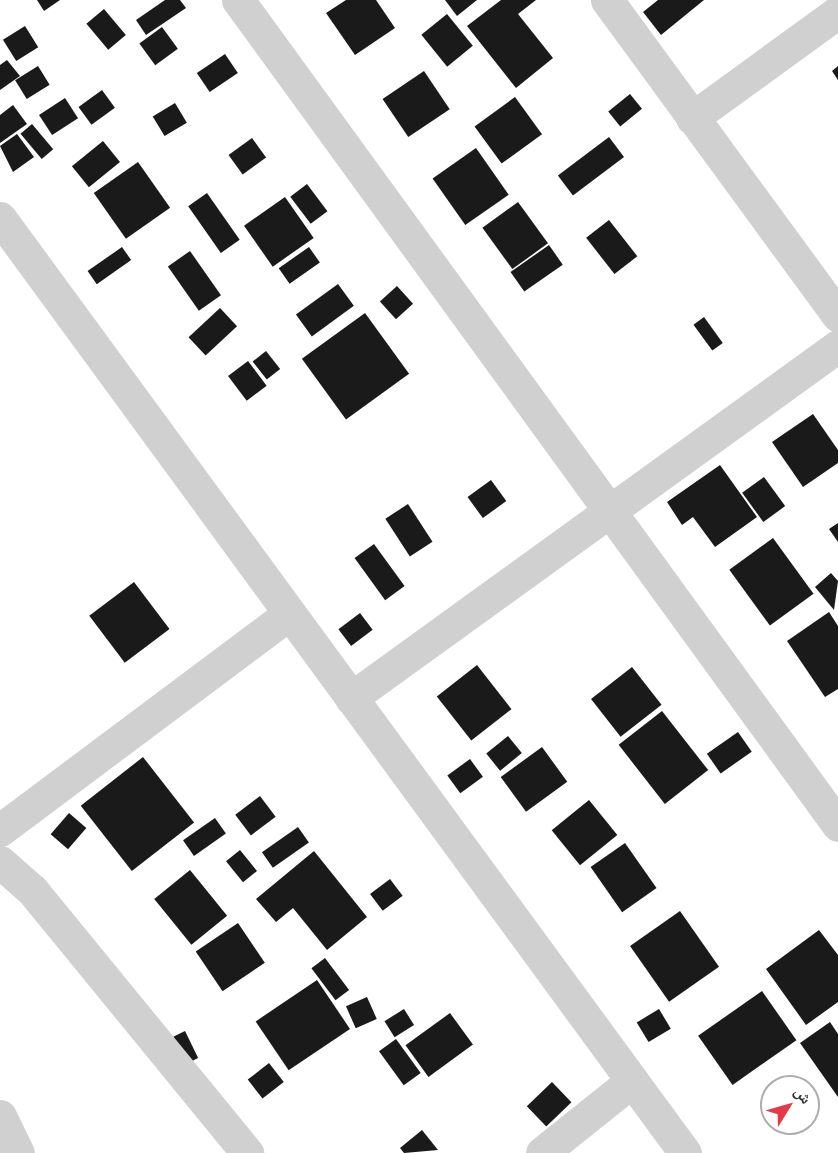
<!DOCTYPE html>
<html>
<head>
<meta charset="utf-8">
<style>
  body { margin:0 }
  #map { position:relative; width:838px; height:1153px; overflow:hidden; background:#fff; font-family:Jost,"Noto Naskh Arabic",sans-serif }
  div>[style] { position:absolute }
  .building>* { inset:0; background:#1a1a1a; transform-origin:0 0 }
  .minor>* { height:33px; margin:-16.5px; padding:0 16.5px; transform-origin:16.5px; border-radius:16.5px; background:#d0d0d0 }
  span { translate:-50% -50%; white-space:nowrap; text-align:center; line-height:1.15; -webkit-text-stroke:6px #fff; paint-order:stroke }
  .north { position:absolute; left:760px; top:1075px; width:60px; height:60px; box-sizing:border-box; background:#fff; border:2px solid #adadad; border-radius:50%; rotate:53deg; font-size:16px; font-weight:700; line-height:24px; text-align:center; color:#333 }
  .north::after { content:''; display:block; margin:auto; width:21px; height:27px; background:#e63946; clip-path:polygon(50% 0,100% 100%,50% 72%,0 100%) }
</style>
</head>
<body>
<div id="map">
  <div class="building">
    <i style="clip-path:polygon(37px 0,60px 0,44px 11px)"></i>
    <i style="clip-path:polygon(165px 0,180px 0,186px 8px,146px 35px,136px 20px)"></i>
    <i style="clip-path:polygon(346px 0,376px 0,395px 28px,355px 55px,326px 13px)"></i>
    <i style="clip-path:polygon(445px 0,477px 0,457px 16px)"></i>
    <i style="clip-path:polygon(501px 0,536px 0,518px 14px,553px 58px,516px 88px,467px 26px)"></i>
    <i style="clip-path:polygon(658px 0,704px 0,661px 35px,643px 12px)"></i>
    <i style="left:104px;top:9px;width:34px;height:23px;rotate:50deg"></i>
    <i style="left:447px;top:14px;width:41px;height:33px;rotate:51deg"></i>
    <i style="left:25px;top:26px;width:25px;height:26px;rotate:58deg"></i>
    <i style="left:162px;top:27px;width:27px;height:28px;rotate:54deg"></i>
    <i style="left:225px;top:54px;width:23px;height:34px;rotate:56deg"></i>
    <i style="clip-path:polygon(7px 60px,20px 76px,0 90px,0 65px)"></i>
    <i style="left:38px;top:66px;width:22px;height:27px;rotate:58deg"></i>
    <i style="clip-path:polygon(838px 66px,838px 80px,832px 71px)"></i>
    <i style="left:424px;top:71px;width:46px;height:50px;rotate:56deg"></i>
    <i style="left:102px;top:90px;width:22px;height:29px;rotate:54deg"></i>
    <i style="left:630px;top:94px;width:19px;height:28px;rotate:51deg"></i>
    <i style="left:515px;top:97px;width:46px;height:50px;rotate:54deg"></i>
    <i style="left:65px;top:98px;width:24px;height:31px;rotate:57deg"></i>
    <i style="left:175px;top:103px;width:23px;height:26px;rotate:59deg"></i>
    <i style="clip-path:polygon(13px 105px,27px 124px,0 143px,0 115px)"></i>
    <i style="left:32px;top:124px;width:33px;height:15px;rotate:50deg"></i>
    <i style="clip-path:polygon(17px 134px,34px 157px,13px 172px,0 146px)"></i>
    <i style="left:609px;top:137px;width:25px;height:64px;rotate:53deg"></i>
    <i style="left:252px;top:138px;width:24px;height:29px;rotate:54deg"></i>
    <i style="left:103px;top:141px;width:27px;height:40px;rotate:51deg"></i>
    <i style="left:476px;top:148px;width:57px;height:53px;rotate:55deg"></i>
    <i style="left:138px;top:162px;width:56px;height:54px;rotate:55deg"></i>
    <i style="left:307px;top:184px;width:34px;height:21px;rotate:53deg"></i>
    <i style="left:207px;top:193px;width:57px;height:23px;rotate:55deg"></i>
    <i style="left:285px;top:197px;width:50px;height:50px;rotate:55deg"></i>
    <i style="left:518px;top:202px;width:51px;height:44px;rotate:54deg"></i>
    <i style="left:609px;top:220px;width:46px;height:29px;rotate:52deg"></i>
    <i style="left:549px;top:245px;width:24px;height:47px;rotate:55deg"></i>
    <i style="left:122px;top:247px;width:16px;height:42px;rotate:55deg"></i>
    <i style="left:309px;top:247px;width:19px;height:37px;rotate:55deg"></i>
    <i style="left:190px;top:251px;width:54px;height:27px;rotate:55deg"></i>
    <i style="left:338px;top:284px;width:27px;height:52px;rotate:54deg"></i>
    <i style="left:397px;top:286px;width:24px;height:23px;rotate:48deg"></i>
    <i style="left:220px;top:308px;width:25px;height:43px;rotate:47deg"></i>
    <i style="left:365px;top:313px;width:75px;height:78px;rotate:54deg"></i>
    <i style="left:704px;top:317px;width:32px;height:13px;rotate:54deg"></i>
    <i style="left:266px;top:351px;width:23px;height:17px;rotate:52deg"></i>
    <i style="left:248px;top:361px;width:31px;height:25px;rotate:53deg"></i>
    <i style="clip-path:polygon(813px 414px,838px 450px,838px 463px,803px 487px,772px 442px)"></i>
    <i style="clip-path:polygon(720px 465px,757px 517px,715px 547px,693px 517px,682px 525px,667px 502px)"></i>
    <i style="left:764px;top:477px;width:36px;height:27px;rotate:54deg"></i>
    <i style="left:491px;top:480px;width:26px;height:29px;rotate:54deg"></i>
    <i style="left:408px;top:504px;width:45px;height:27px;rotate:57deg"></i>
    <i style="clip-path:polygon(838px 523px,838px 542px,829px 529px)"></i>
    <i style="left:773px;top:538px;width:69px;height:54px;rotate:54deg"></i>
    <i style="left:374px;top:544px;width:52px;height:24px;rotate:54deg"></i>
    <i style="clip-path:polygon(831px 573px,838px 581px,834px 610px,815px 587px)"></i>
    <i style="left:134px;top:582px;width:59px;height:56px;rotate:53deg"></i>
    <i style="clip-path:polygon(829px 612px,838px 626px,838px 689px,825px 697px,787px 641px)"></i>
    <i style="left:360px;top:613px;width:21px;height:27px;rotate:53deg"></i>
    <i style="left:477px;top:665px;width:56px;height:51px;rotate:52deg"></i>
    <i style="left:632px;top:667px;width:48px;height:52px;rotate:52deg"></i>
    <i style="left:662px;top:711px;width:75px;height:55px;rotate:52deg"></i>
    <i style="left:738px;top:732px;width:24px;height:38px;rotate:55deg"></i>
    <i style="left:508px;top:736px;width:22px;height:28px;rotate:51deg"></i>
    <i style="left:542px;top:747px;width:43px;height:51px;rotate:54deg"></i>
    <i style="left:143px;top:757px;width:83px;height:79px;rotate:52deg"></i>
    <i style="left:470px;top:759px;width:22px;height:28px;rotate:54deg"></i>
    <i style="left:260px;top:796px;width:26px;height:31px;rotate:53deg"></i>
    <i style="left:589px;top:800px;width:45px;height:48px;rotate:51deg"></i>
    <i style="left:69px;top:813px;width:23px;height:28px;rotate:41deg"></i>
    <i style="left:215px;top:818px;width:19px;height:39px;rotate:55deg"></i>
    <i style="left:298px;top:827px;width:19px;height:44px;rotate:55deg"></i>
    <i style="left:625px;top:843px;width:55px;height:42px;rotate:55deg"></i>
    <i style="left:240px;top:850px;width:27px;height:18px;rotate:51deg"></i>
    <i style="clip-path:polygon(314px 851px,367px 917px,327px 950px,293px 908px,276px 922px,256px 899px)"></i>
    <i style="left:190px;top:870px;width:59px;height:46px;rotate:51deg"></i>
    <i style="left:390px;top:879px;width:21px;height:25px;rotate:53deg"></i>
    <i style="left:680px;top:911px;width:68px;height:61px;rotate:55deg"></i>
    <i style="left:238px;top:923px;width:48px;height:51px;rotate:56deg"></i>
    <i style="clip-path:polygon(819px 930px,838px 955px,838px 1002px,806px 1025px,766px 969px)"></i>
    <i style="left:325px;top:958px;width:40px;height:17px;rotate:53deg"></i>
    <i style="left:317px;top:980px;width:59px;height:74px;rotate:56deg"></i>
    <i style="left:762px;top:991px;width:60px;height:78px;rotate:55deg"></i>
    <i style="left:367px;top:997px;width:24px;height:23px;rotate:66deg"></i>
    <i style="left:404px;top:1009px;width:19px;height:23px;rotate:58deg"></i>
    <i style="left:659px;top:1009px;width:23px;height:26px;rotate:59deg"></i>
    <i style="left:450px;top:1013px;width:39px;height:55px;rotate:54deg"></i>
    <i style="clip-path:polygon(830px 1022px,838px 1034px,838px 1097px,800px 1043px)"></i>
    <i style="left:185px;top:1031px;width:30px;height:13px;rotate:64deg"></i>
    <i style="left:396px;top:1039px;width:42px;height:21px;rotate:54deg"></i>
    <i style="left:269px;top:1063px;width:24px;height:27px;rotate:52deg"></i>
    <i style="left:552px;top:1082px;width:28px;height:35px;rotate:46deg"></i>
    <i style="clip-path:polygon(422px 1130px,438px 1150px,404px 1153px,400px 1148px)"></i>
  </div>
  <div class="minor">
    <i style="left:238px;top:0;width:1020px;rotate:53.97deg"></i>
    <i style="left:607px;top:0;width:391px;rotate:53.8deg"></i>
    <i style="left:692px;top:118px;width:180px;rotate:-36deg"></i>
    <i style="left:0;top:218px;width:1159px;rotate:53.77deg"></i>
    <i style="left:351px;top:698px;width:601px;rotate:-35.86deg"></i>
    <i style="left:0;top:830px;width:361px;rotate:-36.8deg"></i>
    <i style="left:0;top:862px;width:43px;rotate:41.2deg"></i>
    <i style="left:32px;top:890px;width:340px;rotate:50.7deg"></i>
    <i style="left:0;top:1116px;width:41px;rotate:64.1deg"></i>
    <i style="left:542px;top:1153px;width:115px;rotate:-38.7deg"></i>
  </div>
  <div class="north">ش</div>
</div>
</body>
</html>
